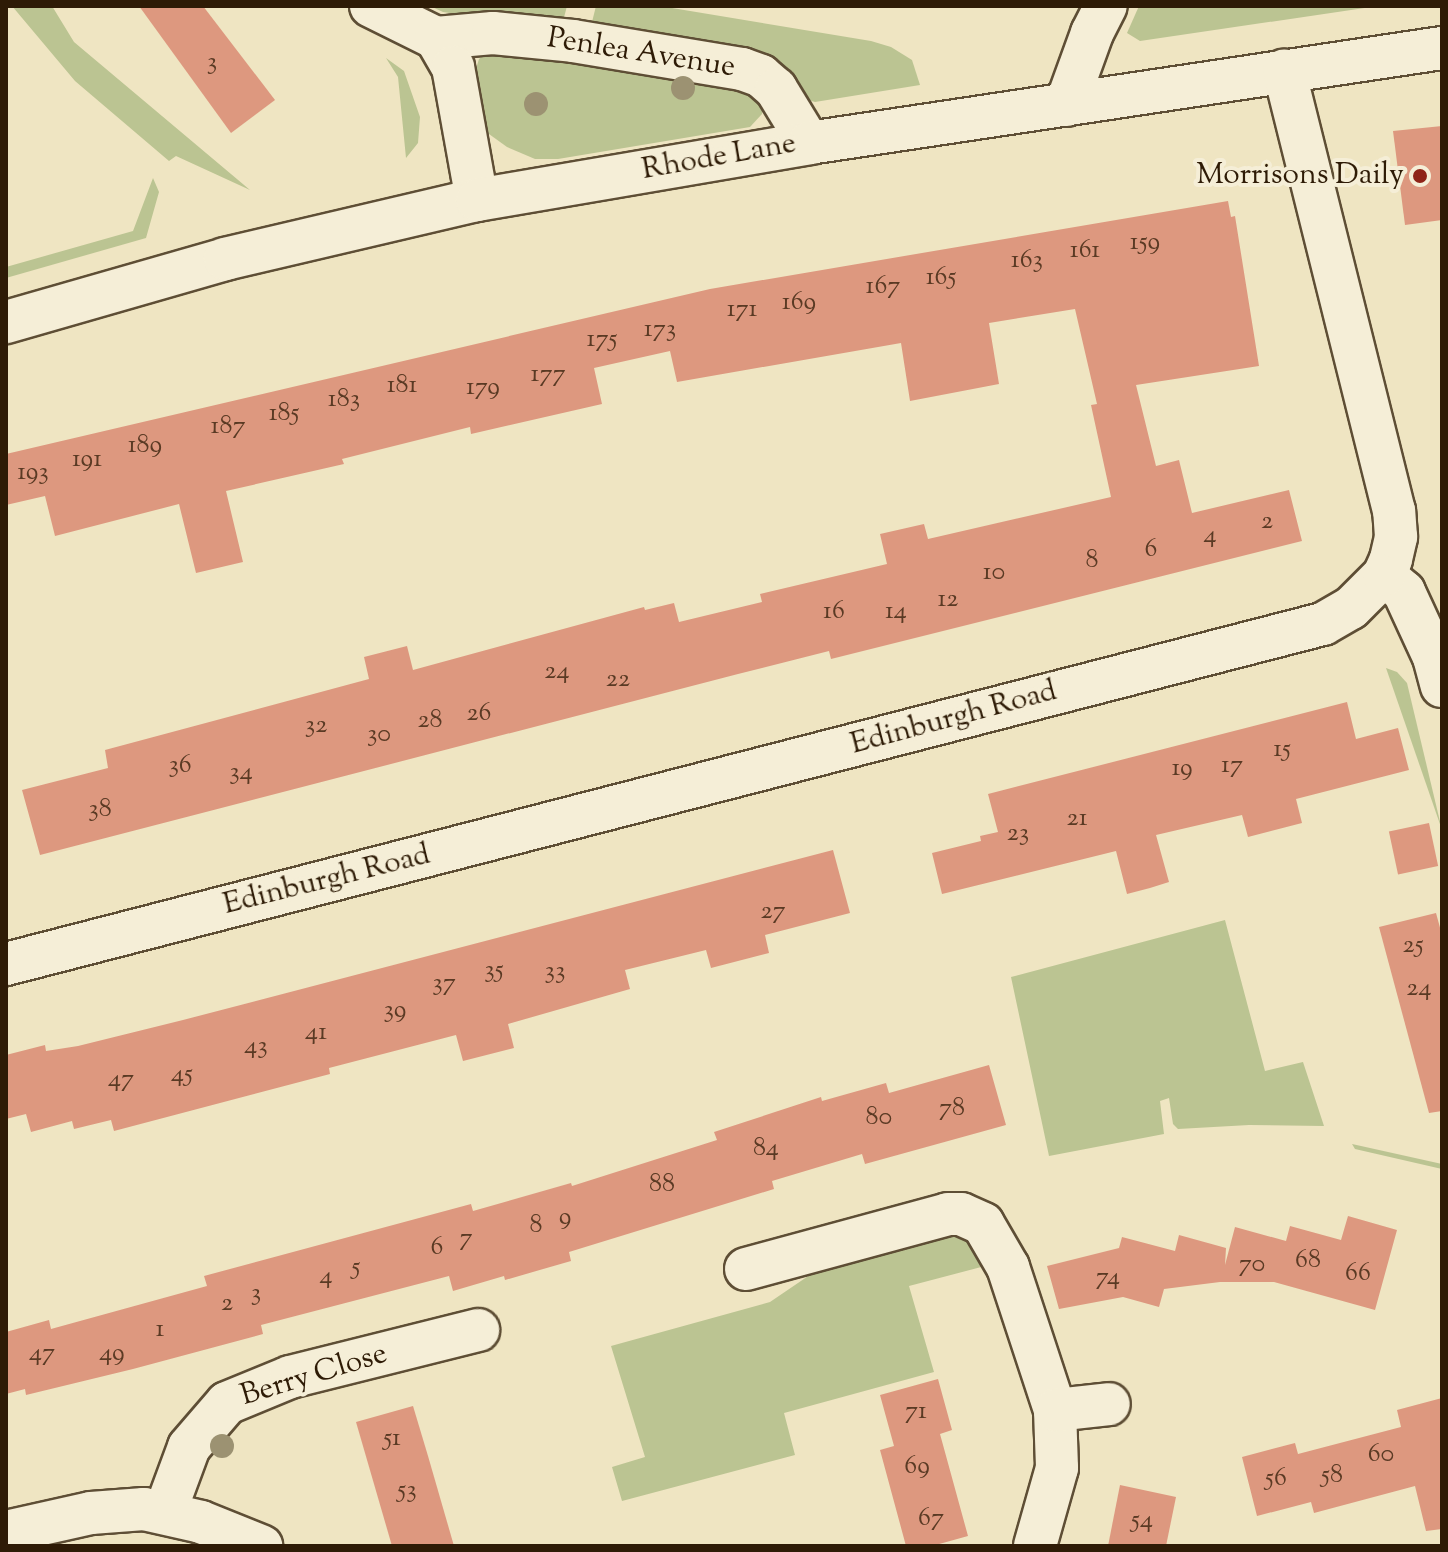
<!DOCTYPE html>
<html>
<head>
<meta charset="utf-8">
<style>
  body { margin:0 }
  #map { position:relative; width:1448px; height:1552px; overflow:hidden; background:#efe5c2; font-family:"Sorts Mill Goudy",serif }
  div>[style] { position:absolute }
  .green>* { inset:0; background:#bbc492 }
  .building>* { inset:0; background:#dd987f; transform-origin:0 0 }
  .roads { filter:drop-shadow(2px 0 #5e4e35) drop-shadow(-2px 0 #5e4e35) drop-shadow(0 2px #5e4e35) drop-shadow(0 -2px #5e4e35) }
  .minor>* { height:42px; margin:-21px; padding:0 21px; transform-origin:21px; border-radius:21px; background:#f5eed7 }
  .trees>* { width:24px; height:24px; margin:-12px; border-radius:50%; background:#9c9272 }
  .dots>* { width:22px; height:22px; translate:-50% -50%; box-sizing:border-box; border:4px solid #f5eed7; border-radius:50% }
  span { translate:-50% -50%; white-space:nowrap; text-align:center; line-height:1.15; -webkit-text-stroke:8px #f5eed7; paint-order:stroke }
  .number-label { font-size:26px; color:#5a3a24 }
  .number-label span { -webkit-text-stroke-width:0 }
  .street-label { font-size:30px; color:#2e1b06 }
  .poi-label { font-size:30px; color:#2e1b06 }
  .right { translate:-100% -50%; text-align:right }
  .frame { position:absolute; inset:0; border:8px solid #2e1b06; pointer-events:none }
</style>
</head>
<body>
<div id="map">
  <div class="green">
    <i style="clip-path:polygon(12px 6px,52px 6px,74px 42px,250px 190px,176px 156px,169px 161px,75px 81px)"></i>
    <i style="clip-path:polygon(430px 6px,567px 6px,561px 29px,443px 12px)"></i>
    <i style="clip-path:polygon(596px 6px,660px 6px,871px 41px,891px 47px,912px 60px,920px 85px,815px 102px,598px 34px,592px 22px)"></i>
    <i style="clip-path:polygon(1139px 6px,1378px 6px,1140px 41px,1127px 33px)"></i>
    <i style="clip-path:polygon(491px 49px,747px 81px,763px 107px,762px 114px,750px 127px,558px 159px,535px 159px,507px 147px,489px 134px,480px 118px,475px 72px,479px 59px)"></i>
    <i style="clip-path:polygon(386px 58px,404px 71px,420px 117px,418px 143px,406px 158px,398px 77px)"></i>
    <i style="clip-path:polygon(153px 178px,159px 192px,146px 238px,6px 278px,6px 267px,133px 231px)"></i>
    <i style="clip-path:polygon(1386px 668px,1397px 672px,1407px 683px,1442px 830px)"></i>
    <i style="clip-path:polygon(1225px 920px,1265px 1071px,1303px 1062px,1324px 1126px,1249px 1125px,1178px 1129px,1173px 1124px,1169px 1098px,1160px 1101px,1164px 1134px,1049px 1156px,1011px 977px)"></i>
    <i style="clip-path:polygon(1352px 1144px,1442px 1164px,1442px 1169px,1355px 1149px)"></i>
    <i style="clip-path:polygon(952px 1234px,976px 1247px,985px 1266px,909px 1286px,934px 1372px,784px 1413px,795px 1455px,622px 1501px,612px 1467px,645px 1457px,611px 1346px,770px 1302px,823px 1266px)"></i>
  </div>
  <div class="building">
    <i style="clip-path:polygon(139px 6px,203px 6px,275px 100px,231px 133px)"></i>
    <i style="clip-path:polygon(1442px 126px,1442px 220px,1405px 225px,1393px 131px)"></i>
    <i style="clip-path:polygon(1228px 201px,1231px 217px,1235px 216px,1259px 366px,1136px 385px,1156px 466px,1179px 460px,1192px 513px,1289px 490px,1302px 541px,831px 659px,829px 651px,738px 674px,40px 855px,22px 790px,108px 768px,105px 750px,369px 679px,364px 657px,407px 646px,413px 670px,644px 607px,645px 610px,674px 603px,679px 622px,762px 602px,760px 594px,887px 564px,880px 534px,924px 524px,928px 539px,1111px 497px,1091px 405px,1097px 404px,1075px 309px,989px 323px,999px 384px,910px 401px,901px 343px,677px 382px,670px 351px,594px 368px,602px 404px,471px 434px,470px 427px,342px 459px,344px 464px,226px 491px,243px 562px,196px 573px,179px 504px,55px 536px,45px 496px,6px 505px,6px 454px,710px 289px)"></i>
    <i style="clip-path:polygon(1347px 702px,1356px 739px,1398px 728px,1409px 770px,1296px 799px,1302px 823px,1248px 837px,1242px 815px,1156px 835px,1169px 882px,1150px 888px,1127px 894px,1116px 851px,942px 894px,932px 853px,981px 841px,980px 836px,998px 832px,988px 794px)"></i>
    <i style="left:1429px;top:823px;width:44px;height:41px;rotate:78deg"></i>
    <i style="clip-path:polygon(833px 850px,850px 913px,765px 935px,769px 953px,711px 968px,706px 950px,625px 970px,630px 989px,508px 1024px,514px 1048px,463px 1061px,456px 1035px,329px 1068px,330px 1074px,114px 1131px,111px 1120px,74px 1129px,72px 1121px,31px 1132px,26px 1114px,6px 1119px,6px 1055px,45px 1045px,46px 1051px,78px 1046px,183px 1020px)"></i>
    <i style="clip-path:polygon(1436px 913px,1442px 935px,1442px 1111px,1429px 1113px,1379px 927px)"></i>
    <i style="clip-path:polygon(989px 1065px,1006px 1125px,865px 1164px,862px 1154px,772px 1181px,774px 1189px,569px 1252px,571px 1261px,505px 1280px,504px 1276px,453px 1291px,449px 1276px,261px 1325px,263px 1334px,133px 1369px,26px 1395px,25px 1389px,6px 1394px,6px 1332px,49px 1320px,51px 1329px,207px 1286px,204px 1276px,471px 1204px,473px 1211px,571px 1183px,572px 1186px,717px 1140px,714px 1132px,821px 1097px,822px 1101px,886px 1083px,889px 1093px)"></i>
    <i style="clip-path:polygon(1348px 1216px,1397px 1230px,1375px 1310px,1274px 1282px,1220px 1282px,1164px 1289px,1159px 1307px,1123px 1297px,1059px 1309px,1047px 1266px,1119px 1248px,1122px 1237px,1175px 1251px,1179px 1235px,1226px 1248px,1225px 1265px,1235px 1227px,1286px 1241px,1290px 1226px,1341px 1240px)"></i>
    <i style="clip-path:polygon(938px 1379px,952px 1430px,940px 1434px,968px 1536px,932px 1546px,906px 1546px,880px 1450px,894px 1446px,880px 1395px)"></i>
    <i style="clip-path:polygon(1442px 1398px,1442px 1529px,1426px 1531px,1415px 1486px,1314px 1513px,1311px 1502px,1257px 1516px,1242px 1457px,1295px 1443px,1298px 1454px,1401px 1427px,1397px 1410px)"></i>
    <i style="clip-path:polygon(413px 1406px,428px 1456px,454px 1546px,392px 1546px,356px 1422px)"></i>
    <i style="clip-path:polygon(1120px 1485px,1176px 1497px,1166px 1546px,1108px 1546px)"></i>
  </div>
  <div class="roads">
    <div class="minor">
      <i style="left:371px;top:6px;width:72px;rotate:26.2deg"></i>
      <i style="left:436px;top:38px;width:57px;rotate:-5deg"></i>
      <i style="left:493px;top:33px;width:80px;rotate:5.7deg"></i>
      <i style="left:573px;top:41px;width:171px;rotate:9.4deg"></i>
      <i style="left:742px;top:69px;width:20px;rotate:20deg"></i>
      <i style="left:761px;top:76px;width:20px;rotate:41deg"></i>
      <i style="left:776px;top:89px;width:63px;rotate:58.6deg"></i>
      <i style="left:436px;top:38px;width:34px;rotate:60deg"></i>
      <i style="left:453px;top:67px;width:135px;rotate:79.8deg"></i>
      <i style="left:1066px;top:105px;width:77px;rotate:-70.1deg"></i>
      <i style="left:1092px;top:33px;width:30px;rotate:-63deg"></i>
      <i style="left:6px;top:322px;width:228px;rotate:-16deg"></i>
      <i style="left:225px;top:259px;width:259px;rotate:-13.2deg"></i>
      <i style="left:477px;top:200px;width:337px;rotate:-9.7deg"></i>
      <i style="left:809px;top:143px;width:640px;rotate:-8.54deg"></i>
      <i style="left:1384px;top:575px;width:26px;rotate:40deg"></i>
      <i style="left:1404px;top:592px;width:72px;rotate:65.2deg"></i>
      <i style="left:1434px;top:657px;width:30px;rotate:75deg"></i>
      <i style="left:6px;top:964px;width:1360px;rotate:-14.48deg"></i>
      <i style="left:1323px;top:624px;width:32px;rotate:-30deg"></i>
      <i style="left:1351px;top:608px;width:47px;rotate:-45deg"></i>
      <i style="left:1384px;top:575px;width:17px;rotate:-66deg"></i>
      <i style="left:1391px;top:559px;width:23px;rotate:-77deg"></i>
      <i style="left:1396px;top:537px;width:26px;rotate:-94deg"></i>
      <i style="left:1394px;top:511px;width:454px;rotate:-104deg"></i>
      <i style="left:746px;top:1269px;width:209px;rotate:-15.2deg"></i>
      <i style="left:948px;top:1214px;width:13px"></i>
      <i style="left:961px;top:1214px;width:24px;rotate:24deg"></i>
      <i style="left:983px;top:1224px;width:50px;rotate:59.8deg"></i>
      <i style="left:1008px;top:1267px;width:151px;rotate:71.8deg"></i>
      <i style="left:1055px;top:1410px;width:58px;rotate:88deg"></i>
      <i style="left:1057px;top:1468px;width:81px;rotate:105.8deg"></i>
      <i style="left:1055px;top:1410px;width:54px;rotate:-6.3deg"></i>
      <i style="left:165px;top:1512px;width:69px;rotate:-69.7deg"></i>
      <i style="left:189px;top:1447px;width:58px;rotate:-49.2deg"></i>
      <i style="left:227px;top:1403px;width:68px;rotate:-22.4deg"></i>
      <i style="left:290px;top:1377px;width:194px;rotate:-14deg"></i>
      <i style="left:6px;top:1532px;width:87px;rotate:-12.6deg"></i>
      <i style="left:91px;top:1513px;width:53px;rotate:-4.3deg"></i>
      <i style="left:144px;top:1509px;width:58px;rotate:12.8deg"></i>
      <i style="left:201px;top:1522px;width:65px;rotate:21.8deg"></i>
    </div>
  </div>
  <div class="trees">
    <i style="left:683px;top:88px"></i>
    <i style="left:536px;top:104px"></i>
    <i style="left:222px;top:1446px"></i>
  </div>
  <div class="dots">
    <i style="left:1420px;top:176px;background:#8f2418"></i>
  </div>
  <div class="number-label">
    <span style="left:212px;top:63px">3</span>
    <span style="left:1145px;top:243px">159</span>
    <span style="left:1085px;top:251px">161</span>
    <span style="left:1027px;top:261px">163</span>
    <span style="left:941px;top:278px">165</span>
    <span style="left:883px;top:287px">167</span>
    <span style="left:799px;top:303px">169</span>
    <span style="left:742px;top:310px">171</span>
    <span style="left:660px;top:330px">173</span>
    <span style="left:602px;top:340px">175</span>
    <span style="left:548px;top:375px">177</span>
    <span style="left:402px;top:386px">181</span>
    <span style="left:483px;top:388px">179</span>
    <span style="left:344px;top:400px">183</span>
    <span style="left:284px;top:414px">185</span>
    <span style="left:228px;top:427px">187</span>
    <span style="left:145px;top:446px">189</span>
    <span style="left:87px;top:460px">191</span>
    <span style="left:33px;top:473px">193</span>
    <span style="left:1267px;top:522px">2</span>
    <span style="left:1210px;top:536px">4</span>
    <span style="left:1151px;top:550px">6</span>
    <span style="left:1092px;top:561px">8</span>
    <span style="left:994px;top:573px">10</span>
    <span style="left:948px;top:600px">12</span>
    <span style="left:834px;top:612px">16</span>
    <span style="left:896px;top:612px">14</span>
    <span style="left:557px;top:672px">24</span>
    <span style="left:618px;top:680px">22</span>
    <span style="left:479px;top:714px">26</span>
    <span style="left:430px;top:721px">28</span>
    <span style="left:316px;top:726px">32</span>
    <span style="left:379px;top:735px">30</span>
    <span style="left:1282px;top:750px">15</span>
    <span style="left:180px;top:766px">36</span>
    <span style="left:1232px;top:766px">17</span>
    <span style="left:1182px;top:769px">19</span>
    <span style="left:241px;top:773px">34</span>
    <span style="left:100px;top:810px">38</span>
    <span style="left:1077px;top:819px">21</span>
    <span style="left:1018px;top:834px">23</span>
    <span style="left:773px;top:912px">27</span>
    <span style="left:1413px;top:946px">25</span>
    <span style="left:494px;top:971px">35</span>
    <span style="left:555px;top:972px">33</span>
    <span style="left:444px;top:984px">37</span>
    <span style="left:1419px;top:989px">24</span>
    <span style="left:395px;top:1011px">39</span>
    <span style="left:316px;top:1033px">41</span>
    <span style="left:256px;top:1047px">43</span>
    <span style="left:182px;top:1075px">45</span>
    <span style="left:121px;top:1080px">47</span>
    <span style="left:952px;top:1109px">78</span>
    <span style="left:879px;top:1118px">80</span>
    <span style="left:766px;top:1149px">84</span>
    <span style="left:662px;top:1185px">88</span>
    <span style="left:565px;top:1218px">9</span>
    <span style="left:536px;top:1226px">8</span>
    <span style="left:466px;top:1239px">7</span>
    <span style="left:437px;top:1248px">6</span>
    <span style="left:1308px;top:1261px">68</span>
    <span style="left:1252px;top:1265px">70</span>
    <span style="left:356px;top:1268px">5</span>
    <span style="left:1358px;top:1274px">66</span>
    <span style="left:326px;top:1277px">4</span>
    <span style="left:1108px;top:1278px">74</span>
    <span style="left:256px;top:1294px">3</span>
    <span style="left:227px;top:1304px">2</span>
    <span style="left:160px;top:1330px">1</span>
    <span style="left:42px;top:1354px">47</span>
    <span style="left:112px;top:1354px">49</span>
    <span style="left:916px;top:1412px">71</span>
    <span style="left:392px;top:1439px">51</span>
    <span style="left:1381px;top:1455px">60</span>
    <span style="left:917px;top:1467px">69</span>
    <span style="left:1332px;top:1476px">58</span>
    <span style="left:1276px;top:1479px">56</span>
    <span style="left:407px;top:1491px">53</span>
    <span style="left:931px;top:1519px">67</span>
    <span style="left:1142px;top:1521px">54</span>
  </div>
  <div class="street-label">
    <span style="left:641px;top:54px;rotate:9deg">Penlea Avenue</span>
    <span style="left:719px;top:158px;rotate:-10deg">Rhode Lane</span>
    <span style="left:954px;top:719px;rotate:-15deg">Edinburgh Road</span>
    <span style="left:327px;top:881px;rotate:-14deg">Edinburgh Road</span>
    <span style="left:314px;top:1376px;rotate:-17deg">Berry Close</span>
  </div>
  <div class="poi-label">
    <span class="right" style="left:1404px;top:176px">Morrisons Daily</span>
  </div>
  <div class="frame"></div>
</div>
</body>
</html>
